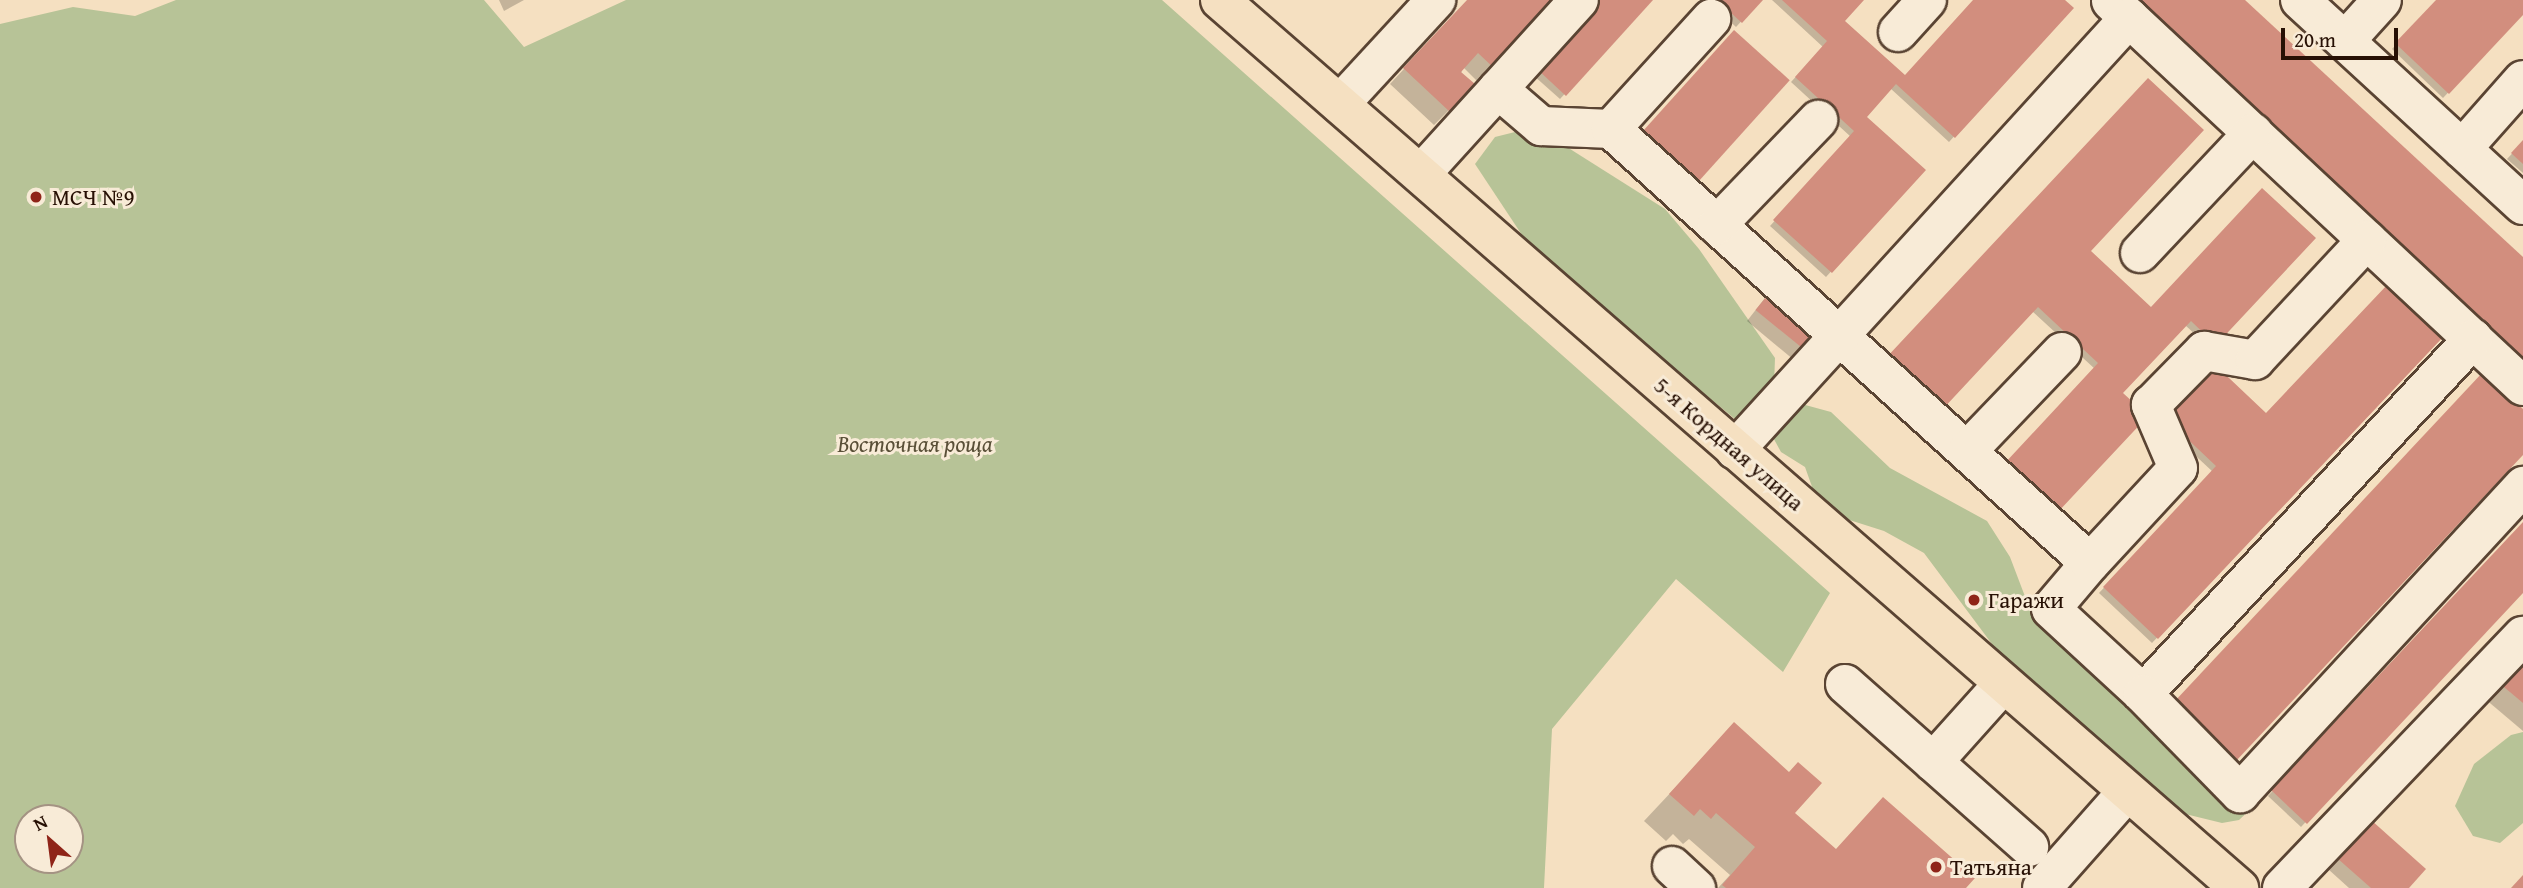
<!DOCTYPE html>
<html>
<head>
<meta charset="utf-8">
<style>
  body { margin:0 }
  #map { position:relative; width:2523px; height:888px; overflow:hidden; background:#f5e0c1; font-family:"Gentium Book Plus",serif }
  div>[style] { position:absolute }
  .green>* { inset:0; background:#b7c397 }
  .shadow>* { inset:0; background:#0003; transform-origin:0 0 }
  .building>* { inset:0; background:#d28e7e; transform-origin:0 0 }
  .roads { filter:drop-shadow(2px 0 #5a4433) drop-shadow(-2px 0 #5a4433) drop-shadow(0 2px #5a4433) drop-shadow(0 -2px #5a4433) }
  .minor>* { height:38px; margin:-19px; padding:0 19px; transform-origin:19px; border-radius:19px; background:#f8ebd7 }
  .major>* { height:38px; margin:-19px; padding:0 19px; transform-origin:19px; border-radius:19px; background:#f5e0c1 }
  .dots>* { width:19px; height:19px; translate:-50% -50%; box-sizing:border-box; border:4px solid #f8ebd7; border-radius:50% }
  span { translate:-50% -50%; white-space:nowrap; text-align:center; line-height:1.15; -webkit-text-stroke:6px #f8ebd7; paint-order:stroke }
  .poi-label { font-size:23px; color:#271004 }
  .left { translate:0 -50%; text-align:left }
  .park-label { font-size:23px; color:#594f37; font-style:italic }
  .street-label { font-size:23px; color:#271004 }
  .north { position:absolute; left:14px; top:804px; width:70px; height:70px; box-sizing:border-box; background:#f8ebd7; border:2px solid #a49383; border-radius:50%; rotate:332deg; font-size:19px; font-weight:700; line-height:28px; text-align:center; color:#271004 }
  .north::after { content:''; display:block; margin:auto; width:24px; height:32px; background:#8f2418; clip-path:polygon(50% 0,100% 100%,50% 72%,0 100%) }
  .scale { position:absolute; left:2281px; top:28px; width:117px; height:32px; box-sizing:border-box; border:4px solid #271004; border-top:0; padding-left:9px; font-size:21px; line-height:24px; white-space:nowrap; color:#271004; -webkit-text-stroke:5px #f8ebd7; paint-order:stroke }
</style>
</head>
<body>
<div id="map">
  <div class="green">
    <i style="clip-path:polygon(evenodd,176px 0,484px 0,524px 47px,626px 0,1162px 0,1830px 593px,1783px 672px,1676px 579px,1552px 729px,1544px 888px,0 888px,0 24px,73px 7px,135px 16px,176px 0,28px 818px,70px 818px,70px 860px,28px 860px,28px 818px)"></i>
    <i style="clip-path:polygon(1523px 130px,1559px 142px,1665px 209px,1699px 249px,1775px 358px,1774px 386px,1735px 419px,1556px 272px,1522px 235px,1475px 164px,1495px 137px)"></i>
    <i style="clip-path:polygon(1798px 403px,1831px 412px,1890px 468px,1987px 521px,2010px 557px,2029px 607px,2080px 654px,2174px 702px,2236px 761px,2253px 807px,2239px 820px,2222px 823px,2169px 810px,2036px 703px,1924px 553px,1884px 531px,1840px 517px,1816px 498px,1805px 467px,1781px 452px,1769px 430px)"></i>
    <i style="clip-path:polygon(2523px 732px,2523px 823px,2500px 843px,2473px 836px,2455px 806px,2474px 764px,2511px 735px)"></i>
  </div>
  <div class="shadow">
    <i style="clip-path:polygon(499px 0,524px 0,504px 11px)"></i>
    <i style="clip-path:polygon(1468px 0,1558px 0,1479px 83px,1463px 67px,1449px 110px,1434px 125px,1390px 84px)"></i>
    <i style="clip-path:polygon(1602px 0,1651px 0,1560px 99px,1533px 75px)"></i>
    <i style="clip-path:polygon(1707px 0,1761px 0,1736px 27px)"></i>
    <i style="clip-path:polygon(1772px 0,1862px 0,1843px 21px,1905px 78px,1975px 0,2063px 0,2071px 8px,1949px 142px,1890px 88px,1865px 117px,1924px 170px,1826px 277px,1770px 226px,1851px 137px,1791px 82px,1823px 47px)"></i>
    <i style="clip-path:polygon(2438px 0,2523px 0,2523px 13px,2443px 98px,2392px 49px)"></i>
    <i style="left:1734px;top:32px;width:72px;height:141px;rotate:42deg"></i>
    <i style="clip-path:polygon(2523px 142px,2523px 173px,2507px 159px)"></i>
    <i style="clip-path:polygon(2262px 190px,2210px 348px,2185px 325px,2121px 393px,2032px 311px,2088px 251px,2150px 309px)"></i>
    <i style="clip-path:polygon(1765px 298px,1823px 327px,1794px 360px,1747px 321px)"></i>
    <i style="clip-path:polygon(2441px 336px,2152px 643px,2099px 593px,2213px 472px,2156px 419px,2266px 416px)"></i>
    <i style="clip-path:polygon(2523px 524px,2523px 591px,2301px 827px,2268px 796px)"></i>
    <i style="clip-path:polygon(2523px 652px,2523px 731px,2484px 698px)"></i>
    <i style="clip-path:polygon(1734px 725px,1793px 814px,1836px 851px,1963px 888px,1718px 888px,1730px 875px,1689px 839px,1683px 844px,1673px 834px,1666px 841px,1644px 821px)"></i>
    <i style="clip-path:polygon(2361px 832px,2407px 888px,2349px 888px,2328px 869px)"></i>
  </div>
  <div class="building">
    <i style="clip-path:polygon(1467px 0,1560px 0,1495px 69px,1478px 53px,1461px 72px,1475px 84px,1450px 112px,1403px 68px)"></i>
    <i style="clip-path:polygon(1600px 0,1653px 0,1566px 96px,1537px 69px)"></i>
    <i style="clip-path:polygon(1717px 0,1763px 0,1742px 23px)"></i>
    <i style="clip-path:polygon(1782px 0,1864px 0,1845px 21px,1905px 75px,1973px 0,2065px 0,2074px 8px,1955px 138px,1896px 84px,1867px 117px,1926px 170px,1832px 273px,1773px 220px,1854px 131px,1795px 77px,1827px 41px)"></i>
    <i style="clip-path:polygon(2133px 0,2245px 0,2523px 257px,2523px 360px)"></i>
    <i style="clip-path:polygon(2436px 0,2523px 0,2523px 15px,2449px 94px,2395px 43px)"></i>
    <i style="left:1734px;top:30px;width:75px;height:136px;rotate:42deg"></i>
    <i style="clip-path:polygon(2148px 78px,2204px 130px,2091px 251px,2151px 307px,2262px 188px,2316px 238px,2216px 345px,2191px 321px,2123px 393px,2148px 416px,2057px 513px,2004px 464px,2098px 363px,2038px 307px,1941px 411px,1885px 359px)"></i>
    <i style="clip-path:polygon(2523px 140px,2523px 164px,2511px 153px)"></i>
    <i style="clip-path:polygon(2388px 284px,2444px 336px,2158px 639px,2103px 587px,2216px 466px,2160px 413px,2210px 360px,2266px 413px)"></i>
    <i style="left:1775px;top:286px;width:65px;height:31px;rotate:39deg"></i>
    <i style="clip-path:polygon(2483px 372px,2523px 409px,2523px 455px,2236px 761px,2174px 702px)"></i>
    <i style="clip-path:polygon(2523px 522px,2523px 593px,2307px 824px,2271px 790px)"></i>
    <i style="clip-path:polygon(2523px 652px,2523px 703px,2498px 682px)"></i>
    <i style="clip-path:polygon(1734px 722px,1789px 772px,1798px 762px,1822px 783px,1795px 813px,1836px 849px,1883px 797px,1975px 878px,1966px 888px,1726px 888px,1722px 885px,1755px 847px,1716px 813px,1711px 819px,1700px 809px,1694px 816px,1669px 794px)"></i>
    <i style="clip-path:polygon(2371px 820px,2426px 869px,2409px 888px,2371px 888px,2337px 858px)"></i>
    <i style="clip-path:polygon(2523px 875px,2523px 888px,2511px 888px)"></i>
  </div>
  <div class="roads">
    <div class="minor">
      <i style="left:2300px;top:0;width:303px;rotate:42.6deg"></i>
      <i style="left:2111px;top:1px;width:564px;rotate:43.06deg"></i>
      <i style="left:1898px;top:32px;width:43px;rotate:-47.8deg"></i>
      <i style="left:2345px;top:41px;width:55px;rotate:-47.9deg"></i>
      <i style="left:1498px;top:89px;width:57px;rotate:40.7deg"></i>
      <i style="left:1541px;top:126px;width:70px;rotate:2.5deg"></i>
      <i style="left:1611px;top:129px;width:646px;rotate:42.18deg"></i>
      <i style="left:2090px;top:563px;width:60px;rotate:130.3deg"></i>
      <i style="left:2051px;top:609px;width:125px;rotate:42.7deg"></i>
      <i style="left:2143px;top:694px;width:485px;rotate:-47.1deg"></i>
      <i style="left:1340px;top:104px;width:142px;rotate:-47.3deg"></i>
      <i style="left:1611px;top:129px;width:149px;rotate:-47.7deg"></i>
      <i style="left:2462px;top:149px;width:92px;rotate:-48.5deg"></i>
      <i style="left:1421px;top:174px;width:235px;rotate:-47.8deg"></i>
      <i style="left:1717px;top:225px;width:146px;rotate:-46.1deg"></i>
      <i style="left:2140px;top:253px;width:165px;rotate:-46.7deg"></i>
      <i style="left:1735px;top:450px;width:585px;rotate:-47.63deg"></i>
      <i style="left:1967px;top:451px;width:137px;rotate:-46.2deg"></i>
      <i style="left:2090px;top:563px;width:129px;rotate:-47.2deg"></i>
      <i style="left:2178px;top:468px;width:69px;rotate:-113.2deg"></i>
      <i style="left:2151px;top:405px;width:76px;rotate:-45.5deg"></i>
      <i style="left:2204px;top:351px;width:52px;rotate:10deg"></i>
      <i style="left:2255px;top:360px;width:164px;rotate:-47deg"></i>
      <i style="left:1845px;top:684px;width:246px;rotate:41.5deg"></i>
      <i style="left:2143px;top:694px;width:139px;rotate:45.6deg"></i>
      <i style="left:2240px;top:793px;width:418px;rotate:-47.3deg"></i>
      <i style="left:1933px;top:762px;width:103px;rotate:-48.1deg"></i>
      <i style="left:1672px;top:866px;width:33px;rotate:43deg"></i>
      <i style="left:2042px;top:888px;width:127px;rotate:-48.5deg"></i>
      <i style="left:2282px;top:888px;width:349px;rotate:-46.3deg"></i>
    </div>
    <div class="major">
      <i style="left:1220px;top:0;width:1352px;rotate:41.07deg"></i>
    </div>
  </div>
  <div class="dots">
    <i style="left:36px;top:197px;background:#8f2418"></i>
    <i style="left:1974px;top:600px;background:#8f2418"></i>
    <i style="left:1936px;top:867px;background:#8f2418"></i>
  </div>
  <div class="poi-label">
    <span class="left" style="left:52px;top:197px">МСЧ №9</span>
    <span class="left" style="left:1988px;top:600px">Гаражи</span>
    <span class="left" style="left:1950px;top:867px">Татьяна</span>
  </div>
  <div class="park-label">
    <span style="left:915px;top:444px">Восточная роща</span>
  </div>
  <div class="street-label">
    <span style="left:1729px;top:444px;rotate:41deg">5-я Кордная улица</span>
  </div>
  <div class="north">N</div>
  <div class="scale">20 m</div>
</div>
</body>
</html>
